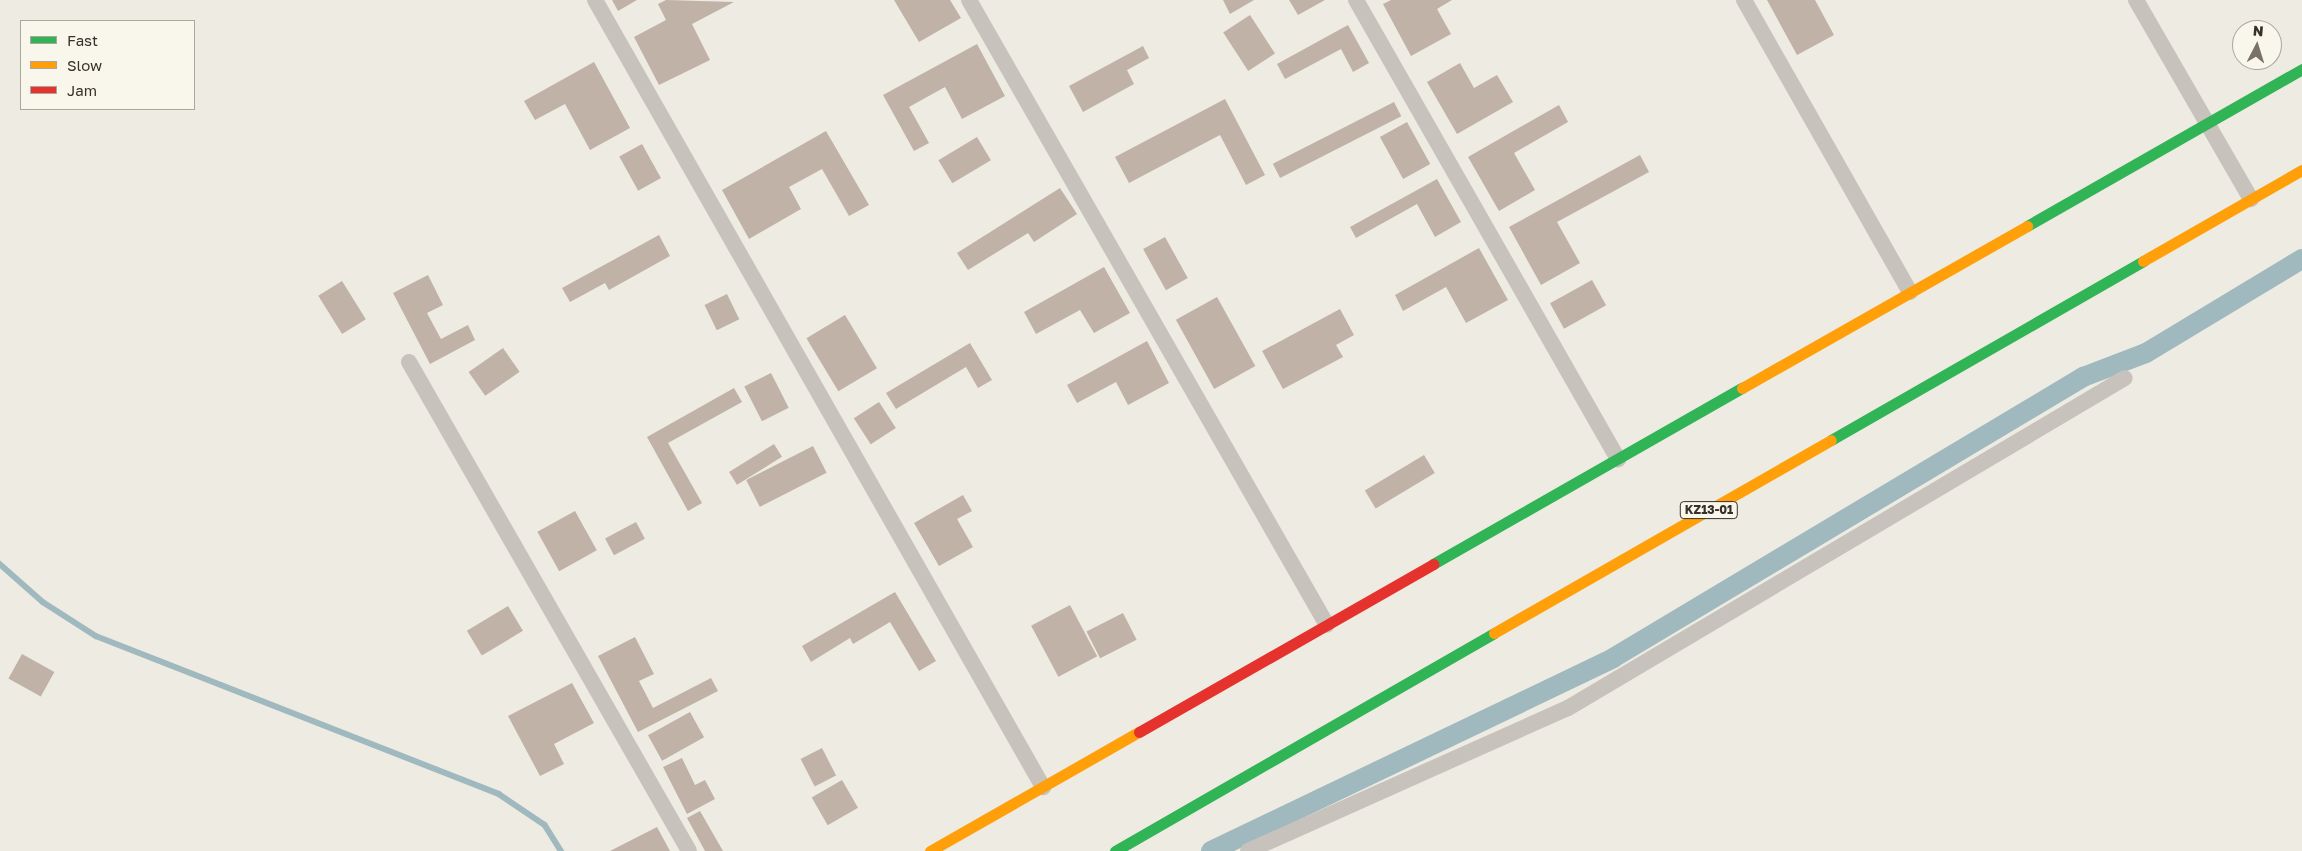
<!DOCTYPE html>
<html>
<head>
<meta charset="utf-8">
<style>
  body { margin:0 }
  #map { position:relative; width:2302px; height:851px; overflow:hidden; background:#eeebe3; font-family:"Golos Text",sans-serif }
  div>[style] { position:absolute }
  .stream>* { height:5.5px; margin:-2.75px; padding:0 2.75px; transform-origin:2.75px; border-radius:2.75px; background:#a0b9be }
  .canal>* { height:20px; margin:-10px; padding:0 10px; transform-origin:10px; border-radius:10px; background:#a0b9be }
  .building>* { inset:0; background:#c0b2a6; transform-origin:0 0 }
  .street>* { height:16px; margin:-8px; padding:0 8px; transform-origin:8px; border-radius:8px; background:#c7c3bc }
  .fast>* { height:11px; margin:-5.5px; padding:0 5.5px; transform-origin:5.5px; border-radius:5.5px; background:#30b455 }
  .slow>* { height:11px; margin:-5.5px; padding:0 5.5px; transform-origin:5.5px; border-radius:5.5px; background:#ff9f0a }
  .jam>* { height:11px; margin:-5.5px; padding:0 5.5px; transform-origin:5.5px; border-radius:5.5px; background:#e5322d }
  span { translate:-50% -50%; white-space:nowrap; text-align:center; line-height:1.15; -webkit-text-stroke:5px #f9f6ec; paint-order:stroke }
  .shield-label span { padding:1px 4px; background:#f9f6ec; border:1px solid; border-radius:4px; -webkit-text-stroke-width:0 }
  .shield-label { font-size:12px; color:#38312a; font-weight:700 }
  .legend { position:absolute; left:20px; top:20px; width:175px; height:90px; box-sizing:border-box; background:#f9f6ec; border:1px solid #aca79e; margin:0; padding:6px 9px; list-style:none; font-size:15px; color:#38312a }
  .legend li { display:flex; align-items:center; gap:10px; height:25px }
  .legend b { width:25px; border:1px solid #aca79e }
  .north { position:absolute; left:2232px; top:20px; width:50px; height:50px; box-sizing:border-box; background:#f9f6ec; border:1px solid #aca79e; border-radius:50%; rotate:5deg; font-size:14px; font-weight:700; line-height:20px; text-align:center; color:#38312a }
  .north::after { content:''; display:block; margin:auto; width:18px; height:22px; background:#78726b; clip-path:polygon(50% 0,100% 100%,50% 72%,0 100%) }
</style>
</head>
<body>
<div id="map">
  <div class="stream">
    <i style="left:0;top:564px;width:57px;rotate:41.5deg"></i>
    <i style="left:43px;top:602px;width:63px;rotate:32.7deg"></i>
    <i style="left:96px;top:636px;width:433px;rotate:21.4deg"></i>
    <i style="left:499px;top:794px;width:55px;rotate:34deg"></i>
    <i style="left:545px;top:825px;width:31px;rotate:58deg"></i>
  </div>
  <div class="canal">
    <i style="left:1211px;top:851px;width:446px;rotate:-25.6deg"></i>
    <i style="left:1613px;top:658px;width:548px;rotate:-30.87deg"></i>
    <i style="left:2083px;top:377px;width:67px;rotate:-20.9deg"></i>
    <i style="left:2146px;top:353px;width:182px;rotate:-31.1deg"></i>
  </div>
  <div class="building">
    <i style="clip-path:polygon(612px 0,637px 0,618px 11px)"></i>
    <i style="clip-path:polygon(666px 0,734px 2px,692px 24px,710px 60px,659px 85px,634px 37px,666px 20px,658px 4px)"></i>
    <i style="clip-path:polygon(894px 0,950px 0,961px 18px,919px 42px)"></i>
    <i style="clip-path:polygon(1223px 0,1254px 0,1230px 14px)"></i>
    <i style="clip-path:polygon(1289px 0,1325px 0,1298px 15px)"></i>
    <i style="clip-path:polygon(1391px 0,1452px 0,1437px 9px,1451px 34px,1411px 56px,1383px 4px)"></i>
    <i style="clip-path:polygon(1767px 0,1815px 0,1834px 35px,1797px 55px)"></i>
    <i style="left:1250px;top:15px;width:46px;height:32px;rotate:57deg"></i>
    <i style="clip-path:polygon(1348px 25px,1369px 63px,1353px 72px,1341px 49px,1285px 79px,1277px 64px)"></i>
    <i style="clip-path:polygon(977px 44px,1005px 96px,962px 119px,945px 87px,909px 107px,929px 143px,914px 151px,883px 95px)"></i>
    <i style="clip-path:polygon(1143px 46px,1149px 58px,1127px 70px,1134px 84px,1083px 112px,1069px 86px)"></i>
    <i style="clip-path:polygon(594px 62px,630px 128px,590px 150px,565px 104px,535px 120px,524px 101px)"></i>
    <i style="clip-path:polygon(1460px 63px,1474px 88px,1497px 75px,1513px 102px,1457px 134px,1427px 82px)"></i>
    <i style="clip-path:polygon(1225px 99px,1265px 175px,1246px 185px,1220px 135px,1129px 183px,1115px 157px)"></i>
    <i style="left:1394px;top:102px;width:16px;height:136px;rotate:63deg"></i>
    <i style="clip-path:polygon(1559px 105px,1568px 122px,1514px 153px,1535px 190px,1499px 211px,1468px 157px)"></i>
    <i style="left:1407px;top:122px;width:48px;height:31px;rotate:61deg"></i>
    <i style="clip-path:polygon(826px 131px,869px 205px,849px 216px,822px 169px,789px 187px,801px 209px,749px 239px,722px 190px)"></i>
    <i style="left:977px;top:137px;width:27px;height:45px;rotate:59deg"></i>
    <i style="left:642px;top:144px;width:39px;height:26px;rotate:61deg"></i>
    <i style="clip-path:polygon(1640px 155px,1649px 172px,1557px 222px,1580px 263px,1541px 285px,1509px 227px)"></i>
    <i style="clip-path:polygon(1437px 179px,1461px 222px,1435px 237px,1417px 204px,1356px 238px,1350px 227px)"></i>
    <i style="clip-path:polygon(1060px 188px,1077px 214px,1034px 242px,1028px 233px,968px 270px,957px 253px)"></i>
    <i style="clip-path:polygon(659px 235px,670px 256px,609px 290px,605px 283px,570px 302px,562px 288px)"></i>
    <i style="left:1165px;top:237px;width:47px;height:25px;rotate:61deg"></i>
    <i style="clip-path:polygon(1479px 248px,1508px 300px,1466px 323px,1446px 287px,1403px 311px,1395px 295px)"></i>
    <i style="clip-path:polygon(1104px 267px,1130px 313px,1094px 333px,1080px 310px,1036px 334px,1024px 312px)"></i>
    <i style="clip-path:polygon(428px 275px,443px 305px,427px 313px,441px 339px,468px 325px,475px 340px,430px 364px,393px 293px)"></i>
    <i style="left:1592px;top:280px;width:29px;height:48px;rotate:61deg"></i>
    <i style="left:342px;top:281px;width:45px;height:28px;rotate:58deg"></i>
    <i style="left:727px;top:294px;width:28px;height:25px;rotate:64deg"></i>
    <i style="left:1217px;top:297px;width:79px;height:47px;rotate:61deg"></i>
    <i style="clip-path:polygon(1340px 309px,1354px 335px,1336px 345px,1343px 357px,1283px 389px,1262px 351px)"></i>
    <i style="left:845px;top:315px;width:62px;height:45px;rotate:59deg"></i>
    <i style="clip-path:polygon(1147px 341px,1169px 383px,1128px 405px,1116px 382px,1077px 403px,1067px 385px)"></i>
    <i style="clip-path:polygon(970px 343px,992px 380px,978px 388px,966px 367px,896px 409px,886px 393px)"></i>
    <i style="left:503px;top:348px;width:29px;height:42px;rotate:55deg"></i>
    <i style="left:771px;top:373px;width:39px;height:30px;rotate:63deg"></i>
    <i style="clip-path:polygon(734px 388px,742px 402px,668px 443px,702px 503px,688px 511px,647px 437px)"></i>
    <i style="left:879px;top:402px;width:31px;height:30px;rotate:57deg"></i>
    <i style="left:774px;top:444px;width:15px;height:53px;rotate:58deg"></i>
    <i style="left:813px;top:446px;width:30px;height:75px;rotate:63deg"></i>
    <i style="left:1424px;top:455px;width:21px;height:69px;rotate:59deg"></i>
    <i style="clip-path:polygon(963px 495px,972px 511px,957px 519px,973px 547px,939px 566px,914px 523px)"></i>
    <i style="left:575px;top:511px;width:45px;height:43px;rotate:61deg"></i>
    <i style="left:636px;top:522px;width:19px;height:35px;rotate:62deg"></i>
    <i style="clip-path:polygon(895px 592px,936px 661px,919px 671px,890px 622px,853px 644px,850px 638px,811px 662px,802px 646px)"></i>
    <i style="left:1070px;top:605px;width:58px;height:44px;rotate:62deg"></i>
    <i style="left:508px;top:606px;width:29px;height:48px;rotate:59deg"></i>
    <i style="left:1123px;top:613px;width:30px;height:41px;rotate:63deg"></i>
    <i style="clip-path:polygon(635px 637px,654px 674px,639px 681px,653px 708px,711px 678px,718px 691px,638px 732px,598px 656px)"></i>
    <i style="left:22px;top:654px;width:37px;height:28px;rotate:29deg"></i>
    <i style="clip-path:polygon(572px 683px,594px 723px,554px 744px,564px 764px,540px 776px,508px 716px)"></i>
    <i style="left:690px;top:712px;width:29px;height:48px;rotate:61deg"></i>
    <i style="left:822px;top:748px;width:31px;height:24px;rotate:63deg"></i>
    <i style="clip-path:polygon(682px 758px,695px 785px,705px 780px,715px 799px,687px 814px,663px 767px)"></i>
    <i style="left:842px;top:780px;width:32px;height:35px;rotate:60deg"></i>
    <i style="clip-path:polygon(700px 811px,723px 851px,705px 851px,687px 818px)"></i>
    <i style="clip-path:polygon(657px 827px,670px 851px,610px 851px)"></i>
  </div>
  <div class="street">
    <i style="left:595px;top:0;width:906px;rotate:60.35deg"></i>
    <i style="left:969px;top:0;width:720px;rotate:60.2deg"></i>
    <i style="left:1356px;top:0;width:529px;rotate:60.28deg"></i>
    <i style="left:1744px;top:0;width:336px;rotate:60.4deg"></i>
    <i style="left:2136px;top:0;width:230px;rotate:60deg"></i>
    <i style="left:409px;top:362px;width:563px;rotate:60.2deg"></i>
    <i style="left:1248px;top:851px;width:350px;rotate:-24.1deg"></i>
    <i style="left:1568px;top:708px;width:647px;rotate:-30.65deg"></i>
  </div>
  <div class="fast">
    <i style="left:2027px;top:226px;width:317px;rotate:-29.7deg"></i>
    <i style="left:1831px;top:440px;width:360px;rotate:-29.8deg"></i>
    <i style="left:1433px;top:564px;width:356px;rotate:-29.7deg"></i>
    <i style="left:1115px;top:851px;width:437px;rotate:-29.9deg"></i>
  </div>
  <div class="slow">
    <i style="left:2143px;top:261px;width:183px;rotate:-29.8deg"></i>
    <i style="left:1742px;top:388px;width:328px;rotate:-29.6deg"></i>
    <i style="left:1494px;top:633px;width:388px;rotate:-29.8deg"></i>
    <i style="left:930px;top:851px;width:241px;rotate:-29.7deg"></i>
  </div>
  <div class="jam">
    <i style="left:1139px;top:732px;width:339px;rotate:-29.7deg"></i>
  </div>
  <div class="shield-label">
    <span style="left:1709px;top:510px">KZ13-01</span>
  </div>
  <ul class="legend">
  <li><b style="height:6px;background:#30b455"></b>Fast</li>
  <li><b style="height:6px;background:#ff9f0a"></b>Slow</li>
  <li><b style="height:6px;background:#e5322d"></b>Jam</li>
  </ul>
  <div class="north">N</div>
</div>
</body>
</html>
